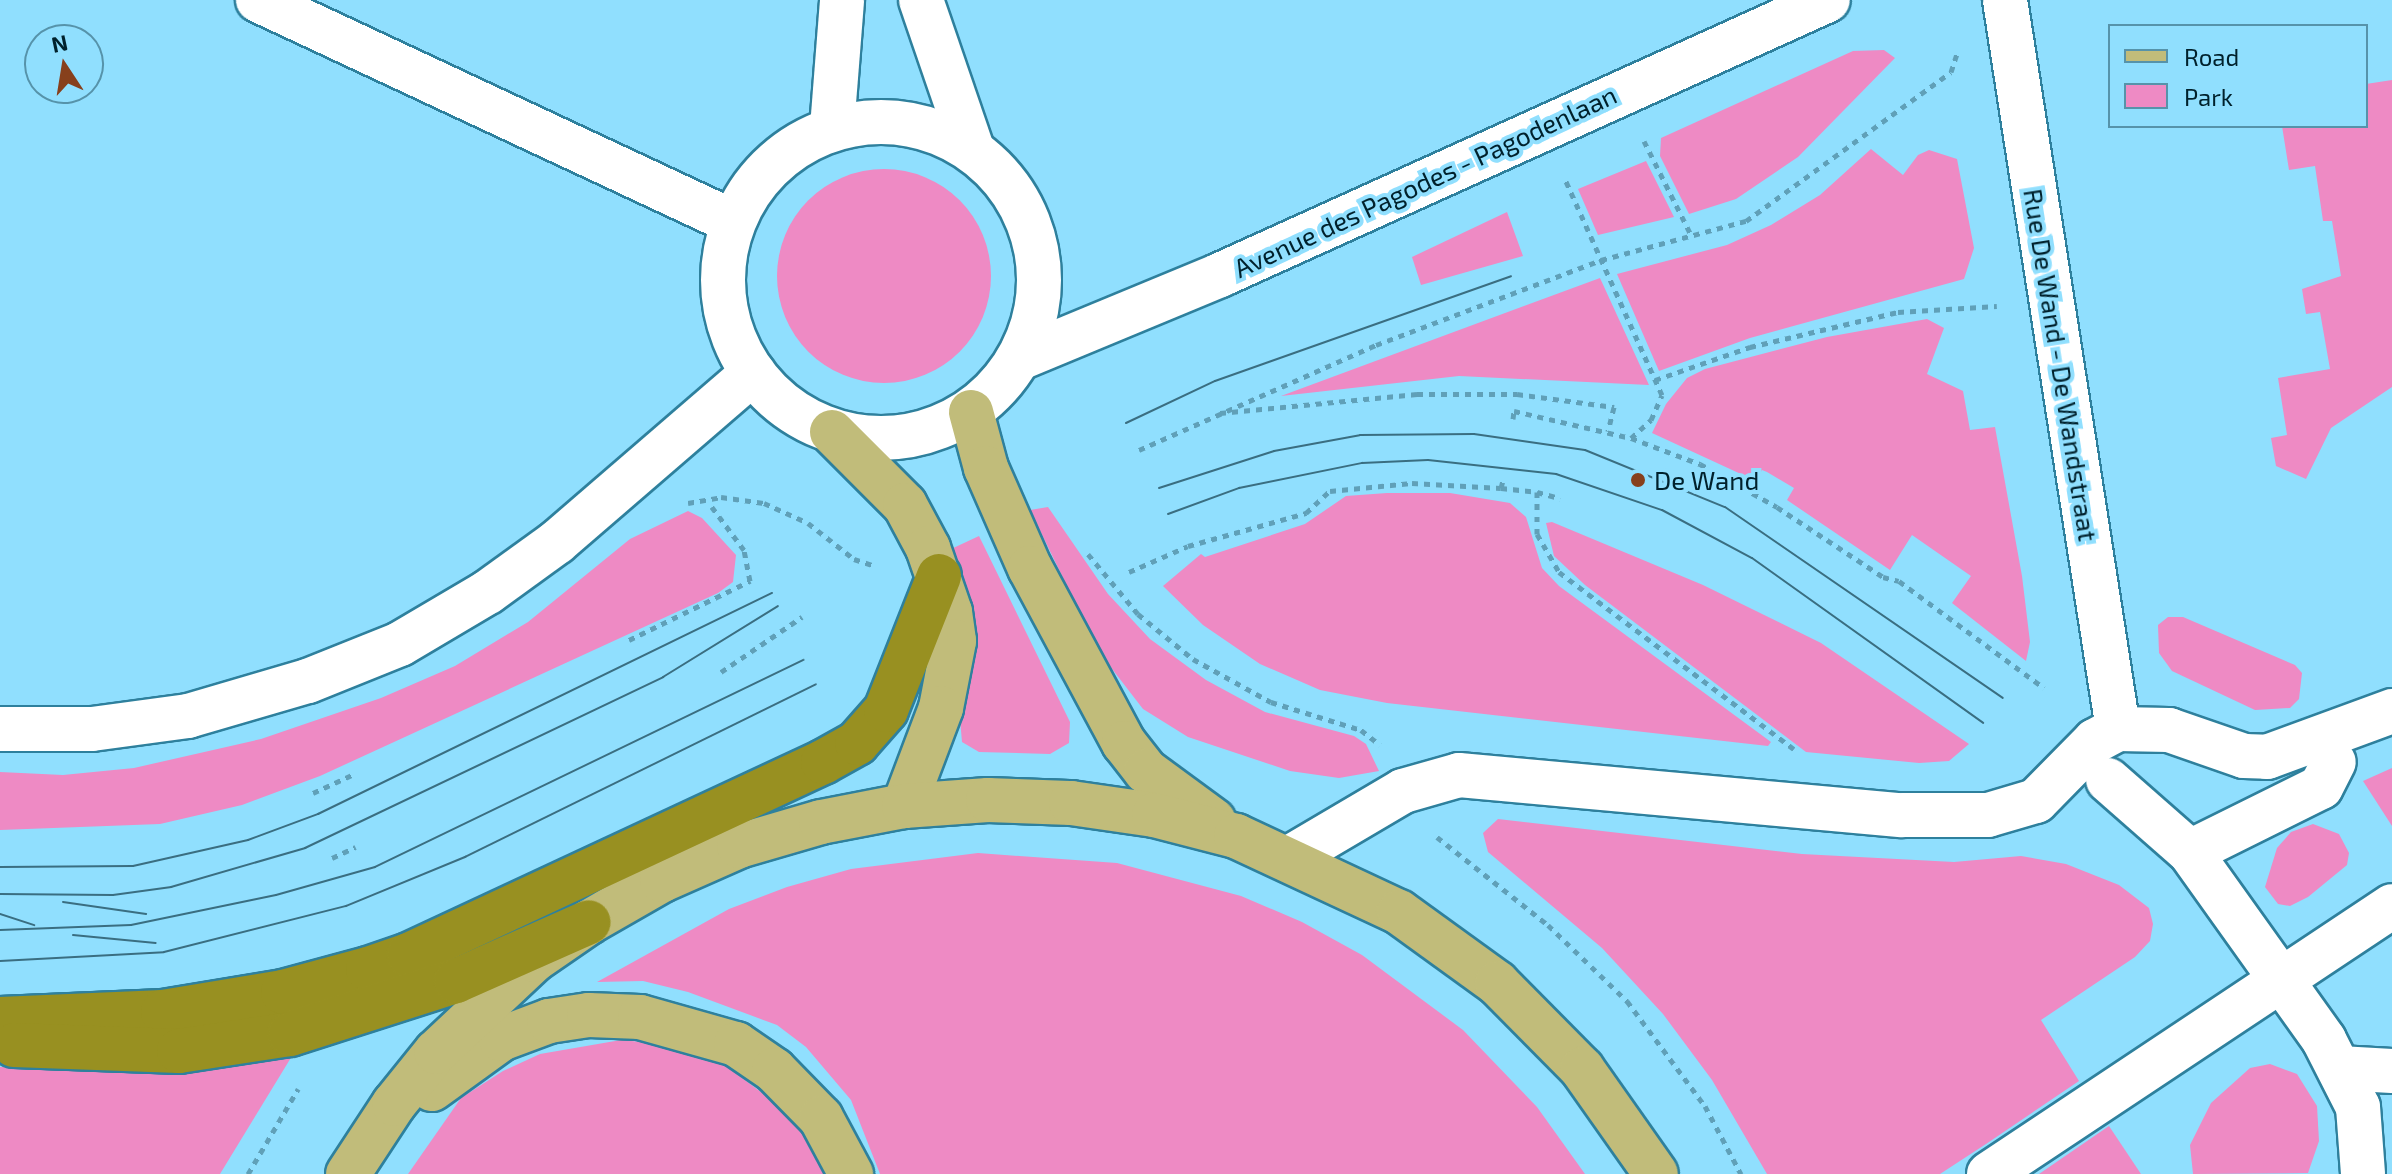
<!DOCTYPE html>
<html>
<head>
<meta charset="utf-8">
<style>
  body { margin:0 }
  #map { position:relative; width:2392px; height:1174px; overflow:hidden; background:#90dffe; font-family:"Exo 2",sans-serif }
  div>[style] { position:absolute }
  .green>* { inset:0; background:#ee8ac4 }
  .round { border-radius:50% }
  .path>* { height:5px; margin-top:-2.5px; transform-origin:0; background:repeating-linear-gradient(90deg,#60a0b8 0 6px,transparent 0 12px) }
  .roads { filter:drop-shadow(2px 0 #2e809d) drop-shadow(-2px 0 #2e809d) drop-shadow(0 2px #2e809d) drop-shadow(0 -2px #2e809d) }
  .minor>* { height:44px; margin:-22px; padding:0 22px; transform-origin:22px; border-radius:22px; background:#fff }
  .minor>.ring { margin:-22px; padding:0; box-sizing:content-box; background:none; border:44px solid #fff; border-radius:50% }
  .major>* { height:44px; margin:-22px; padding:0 22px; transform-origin:22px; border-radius:22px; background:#c1bc7a }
  .highway>* { height:44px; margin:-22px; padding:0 22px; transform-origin:22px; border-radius:22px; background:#989021 }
  .tram>* { height:2px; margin:-1px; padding:0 1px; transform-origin:1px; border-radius:1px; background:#3a6e81 }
  .dots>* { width:22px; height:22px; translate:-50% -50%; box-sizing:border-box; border:4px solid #90dffe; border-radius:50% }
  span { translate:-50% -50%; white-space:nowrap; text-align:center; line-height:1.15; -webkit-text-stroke:8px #90dffe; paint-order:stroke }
  .street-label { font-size:26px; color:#00212c }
  .poi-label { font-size:26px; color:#00212c }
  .left { translate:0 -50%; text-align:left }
  .legend { position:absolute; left:2108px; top:24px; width:260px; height:104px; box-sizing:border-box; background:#90dffe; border:2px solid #5693aa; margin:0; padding:10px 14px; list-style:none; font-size:24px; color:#00212c }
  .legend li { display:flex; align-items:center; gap:16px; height:40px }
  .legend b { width:40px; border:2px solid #5693aa }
  .north { position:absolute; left:24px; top:24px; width:80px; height:80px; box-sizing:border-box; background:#90dffe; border:2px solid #5693aa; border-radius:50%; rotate:348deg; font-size:22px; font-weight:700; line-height:32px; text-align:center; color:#00212c }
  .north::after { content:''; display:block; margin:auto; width:28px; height:36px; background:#87401c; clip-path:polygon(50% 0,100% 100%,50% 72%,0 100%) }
</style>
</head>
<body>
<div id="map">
  <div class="green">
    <i style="clip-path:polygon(1884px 50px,1895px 58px,1798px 157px,1736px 199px,1689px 214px,1660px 156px,1661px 138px,1853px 51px)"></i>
    <i style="clip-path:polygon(2392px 80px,2392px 387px,2331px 428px,2306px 479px,2276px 466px,2271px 438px,2287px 435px,2278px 378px,2330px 369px,2320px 312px,2306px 314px,2302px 289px,2341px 276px,2332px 221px,2323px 221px,2315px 166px,2289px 170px,2282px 126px,2366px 126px,2366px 84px)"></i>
    <i style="clip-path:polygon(1871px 149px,1903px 175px,1918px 155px,1929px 150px,1957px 159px,1974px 248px,1964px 279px,1750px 338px,1659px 371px,1617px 274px,1727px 245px,1771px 225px,1820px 195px)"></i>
    <i style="clip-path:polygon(1646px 161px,1674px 217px,1598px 235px,1578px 189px)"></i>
    <i class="round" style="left:777px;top:169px;width:214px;height:214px"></i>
    <i style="clip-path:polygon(1507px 212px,1523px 256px,1421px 285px,1412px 257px)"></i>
    <i style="clip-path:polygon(1600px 278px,1649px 385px,1459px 376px,1281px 396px)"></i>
    <i style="clip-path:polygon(1927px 319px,1944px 328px,1927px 374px,1963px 391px,1970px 430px,1995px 427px,2022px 576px,2030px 642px,2026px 661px,1952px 603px,1971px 576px,1912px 535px,1890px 570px,1787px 500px,1794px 488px,1767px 472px,1762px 470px,1756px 481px,1652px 433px,1666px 404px,1687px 378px,1705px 369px,1827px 337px)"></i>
    <i style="clip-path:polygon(1387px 493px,1450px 493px,1510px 503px,1526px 517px,1542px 568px,1559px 586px,1771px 742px,1768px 746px,1387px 703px,1320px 690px,1260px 664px,1203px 625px,1163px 586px,1201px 554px,1205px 557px,1305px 524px,1346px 496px)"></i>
    <i style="clip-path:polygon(1048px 507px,1108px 594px,1150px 639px,1206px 680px,1265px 712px,1354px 736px,1366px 744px,1379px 771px,1339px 778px,1290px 771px,1188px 737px,1143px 709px,1099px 652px,1030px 510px)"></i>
    <i style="clip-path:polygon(688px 511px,702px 518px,736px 555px,733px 582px,718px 593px,320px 776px,242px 805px,160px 824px,0 830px,0 772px,63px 775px,134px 768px,261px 739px,381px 698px,455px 666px,528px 622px,630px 539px)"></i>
    <i style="clip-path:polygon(1552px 522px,1703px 585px,1821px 643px,1969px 744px,1949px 761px,1919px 763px,1806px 752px,1585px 585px,1554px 556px,1546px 523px)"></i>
    <i style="clip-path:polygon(979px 536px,1070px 722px,1069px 743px,1050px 754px,979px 752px,962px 742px,960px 719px,975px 655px,973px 621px,949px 550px)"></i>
    <i style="clip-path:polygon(2168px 617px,2183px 617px,2295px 665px,2302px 673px,2299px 699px,2290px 708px,2255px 710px,2172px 671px,2159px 653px,2158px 625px)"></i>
    <i style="clip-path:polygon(2392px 768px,2392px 826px,2363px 781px)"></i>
    <i style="clip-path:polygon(1498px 819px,1802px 854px,1954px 862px,2021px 856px,2066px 864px,2119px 885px,2149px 908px,2153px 924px,2150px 941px,2135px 957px,2041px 1020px,2079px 1081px,1986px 1144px,1940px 1174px,1767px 1174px,1712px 1080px,1663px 1014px,1602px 948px,1488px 852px,1483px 833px)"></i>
    <i style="clip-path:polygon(2313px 824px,2339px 834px,2349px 853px,2347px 865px,2308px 897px,2290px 906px,2278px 904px,2265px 887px,2277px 848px,2291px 832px)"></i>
    <i style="clip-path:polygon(978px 853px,1117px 863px,1241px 896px,1302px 922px,1362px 955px,1463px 1030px,1537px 1107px,1585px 1174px,880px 1174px,851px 1100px,806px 1047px,777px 1025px,688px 992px,643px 981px,597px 982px,729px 909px,787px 887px,851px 869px)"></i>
    <i style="clip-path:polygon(621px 1040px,663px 1044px,726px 1066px,789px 1113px,831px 1174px,408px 1174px,461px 1098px,503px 1071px,540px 1054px)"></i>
    <i style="clip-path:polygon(292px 1056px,220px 1174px,0 1174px,0 1067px,212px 1067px)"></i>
    <i style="clip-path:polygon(2270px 1064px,2297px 1074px,2317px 1106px,2319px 1141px,2308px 1173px,2193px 1174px,2190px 1145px,2211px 1103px,2250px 1068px)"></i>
    <i style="clip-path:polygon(2109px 1126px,2141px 1174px,2039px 1174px)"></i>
  </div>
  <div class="path">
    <i style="left:1644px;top:141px;width:107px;rotate:63.4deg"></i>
    <i style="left:1655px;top:380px;width:101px;rotate:-19.2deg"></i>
    <i style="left:1750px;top:347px;width:152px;rotate:-13.3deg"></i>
    <i style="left:1898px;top:312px;width:99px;rotate:-3.5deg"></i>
    <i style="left:1220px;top:413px;width:198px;rotate:-5.5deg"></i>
    <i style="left:1417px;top:394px;width:100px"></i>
    <i style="left:1517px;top:394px;width:98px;rotate:7.6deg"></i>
    <i style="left:1614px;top:407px;width:25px;rotate:104deg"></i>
    <i style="left:1513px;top:419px;width:8px;rotate:-83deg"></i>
    <i style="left:1514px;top:411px;width:120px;rotate:13deg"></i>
    <i style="left:1631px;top:438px;width:27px;rotate:-42deg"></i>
    <i style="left:1651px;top:420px;width:27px;rotate:-66deg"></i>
    <i style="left:1662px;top:395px;width:237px;rotate:-114.2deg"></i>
    <i style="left:1631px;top:438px;width:74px;rotate:20.6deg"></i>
    <i style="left:1700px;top:464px;width:88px;rotate:29.2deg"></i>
    <i style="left:1777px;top:507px;width:127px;rotate:33.4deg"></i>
    <i style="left:1883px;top:577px;width:16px;rotate:14deg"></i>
    <i style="left:1899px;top:581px;width:180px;rotate:36.4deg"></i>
    <i style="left:1139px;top:450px;width:259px;rotate:-23.9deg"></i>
    <i style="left:1376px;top:345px;width:241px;rotate:-20.7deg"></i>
    <i style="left:1601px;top:260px;width:150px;rotate:-15.1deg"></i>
    <i style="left:1746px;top:221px;width:253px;rotate:-36deg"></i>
    <i style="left:1951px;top:72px;width:19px;rotate:-72deg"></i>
    <i style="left:1501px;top:488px;width:36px;rotate:6deg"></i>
    <i style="left:1537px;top:492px;width:42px;rotate:90deg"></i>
    <i style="left:1537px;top:534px;width:44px;rotate:59.9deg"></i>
    <i style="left:1559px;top:572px;width:294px;rotate:37deg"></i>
    <i style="left:1537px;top:492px;width:24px;rotate:15deg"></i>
    <i style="left:688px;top:503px;width:34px;rotate:-10deg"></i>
    <i style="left:721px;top:497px;width:43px;rotate:7.9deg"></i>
    <i style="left:764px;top:503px;width:48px;rotate:24.4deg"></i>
    <i style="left:808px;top:523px;width:58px;rotate:38deg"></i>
    <i style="left:854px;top:559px;width:22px;rotate:18deg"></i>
    <i style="left:1088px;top:554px;width:78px;rotate:50.2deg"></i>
    <i style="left:1138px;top:614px;width:71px;rotate:39.3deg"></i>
    <i style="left:1193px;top:659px;width:89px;rotate:28.9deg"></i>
    <i style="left:1271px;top:702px;width:94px;rotate:17.3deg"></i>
    <i style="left:1361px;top:730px;width:24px;rotate:38deg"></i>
    <i style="left:1129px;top:572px;width:64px;rotate:-23.8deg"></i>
    <i style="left:1188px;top:546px;width:123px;rotate:-15.6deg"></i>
    <i style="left:1306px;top:513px;width:33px;rotate:-43deg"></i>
    <i style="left:1330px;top:491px;width:82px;rotate:-5.6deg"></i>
    <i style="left:1412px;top:483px;width:89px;rotate:3.2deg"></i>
    <i style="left:1501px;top:488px;width:8px;rotate:-76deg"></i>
    <i style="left:629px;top:640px;width:135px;rotate:-26deg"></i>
    <i style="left:750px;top:581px;width:32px;rotate:-101deg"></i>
    <i style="left:744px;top:550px;width:54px;rotate:-126.7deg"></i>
    <i style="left:721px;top:672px;width:98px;rotate:-34.2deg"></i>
    <i style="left:313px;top:793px;width:47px;rotate:-24.9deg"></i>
    <i style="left:1437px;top:837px;width:142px;rotate:38.4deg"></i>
    <i style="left:1548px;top:925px;width:110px;rotate:43.9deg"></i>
    <i style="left:1627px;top:1001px;width:131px;rotate:53.4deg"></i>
    <i style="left:1705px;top:1106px;width:77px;rotate:62.1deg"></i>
    <i style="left:332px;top:858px;width:26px;rotate:-25deg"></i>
    <i style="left:248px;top:1174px;width:99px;rotate:-59.5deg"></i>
  </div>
  <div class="roads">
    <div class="minor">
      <i style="left:258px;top:0;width:524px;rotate:25.05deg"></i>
      <i style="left:921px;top:0;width:157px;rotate:71.1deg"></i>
      <i style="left:2005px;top:0;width:738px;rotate:81.19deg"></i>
      <i class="ring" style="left:723px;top:122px;width:272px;height:272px"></i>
      <i style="left:832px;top:128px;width:128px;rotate:-85.5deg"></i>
      <i style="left:1020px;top:358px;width:217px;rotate:-22.5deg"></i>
      <i style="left:1220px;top:275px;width:667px;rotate:-24.34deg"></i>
      <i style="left:0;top:729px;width:92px"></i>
      <i style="left:92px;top:729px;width:97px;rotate:-7.7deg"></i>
      <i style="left:188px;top:716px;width:125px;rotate:-16.3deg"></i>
      <i style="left:308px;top:681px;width:99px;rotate:-21.9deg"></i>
      <i style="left:400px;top:644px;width:102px;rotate:-30.6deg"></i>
      <i style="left:488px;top:592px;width:85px;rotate:-35.9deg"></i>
      <i style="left:557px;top:542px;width:259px;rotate:-40.8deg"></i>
      <i style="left:2108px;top:780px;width:109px;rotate:41.3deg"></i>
      <i style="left:2190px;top:852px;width:231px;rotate:54.5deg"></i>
      <i style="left:2324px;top:1040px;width:75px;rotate:63.1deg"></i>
      <i style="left:2358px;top:1107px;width:67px;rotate:85.7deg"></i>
      <i style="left:2190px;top:852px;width:146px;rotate:-26.4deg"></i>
      <i style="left:2321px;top:787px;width:28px;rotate:-63deg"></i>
      <i style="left:1291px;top:857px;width:130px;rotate:-30.5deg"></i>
      <i style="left:1403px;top:791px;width:58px;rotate:-15.9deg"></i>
      <i style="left:1459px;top:775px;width:445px;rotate:5.2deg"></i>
      <i style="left:1902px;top:815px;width:86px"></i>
      <i style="left:1988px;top:815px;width:50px;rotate:-16.3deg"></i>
      <i style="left:2036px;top:801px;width:84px;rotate:-45.5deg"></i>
      <i style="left:2095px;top:741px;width:26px;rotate:-28deg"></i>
      <i style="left:2118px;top:729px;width:51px;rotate:1.1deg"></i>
      <i style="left:2169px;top:730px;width:79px;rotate:19.1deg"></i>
      <i style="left:2244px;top:756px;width:23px;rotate:2deg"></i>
      <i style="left:2267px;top:757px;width:133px;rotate:-20.2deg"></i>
      <i style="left:2339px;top:1068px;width:53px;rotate:3.2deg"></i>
      <i style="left:1989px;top:1174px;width:484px;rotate:-33.6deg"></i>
    </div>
    <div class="major">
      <i style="left:971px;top:412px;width:58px;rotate:75deg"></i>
      <i style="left:986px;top:468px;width:109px;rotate:66.3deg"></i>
      <i style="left:1030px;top:568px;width:199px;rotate:61.8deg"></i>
      <i style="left:1124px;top:743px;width:36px;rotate:52deg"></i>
      <i style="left:1146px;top:771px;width:84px;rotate:36.3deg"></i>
      <i style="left:832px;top:432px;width:103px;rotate:45deg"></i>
      <i style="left:905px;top:505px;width:49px;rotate:61.9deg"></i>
      <i style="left:928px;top:548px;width:68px;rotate:71deg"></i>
      <i style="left:950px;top:612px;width:29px;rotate:82deg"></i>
      <i style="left:954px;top:641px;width:68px;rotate:101deg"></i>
      <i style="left:941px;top:708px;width:105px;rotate:110.7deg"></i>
      <i style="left:432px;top:1089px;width:85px;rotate:-35.9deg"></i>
      <i style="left:501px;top:1039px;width:51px;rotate:-20.6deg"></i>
      <i style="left:549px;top:1021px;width:40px;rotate:-8.5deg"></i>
      <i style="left:589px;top:1015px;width:51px;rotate:2.2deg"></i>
      <i style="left:640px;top:1017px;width:100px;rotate:15.7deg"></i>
      <i style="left:736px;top:1044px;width:46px;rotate:34.4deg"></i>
      <i style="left:774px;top:1070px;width:67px;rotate:45.6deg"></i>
      <i style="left:821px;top:1118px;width:64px;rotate:61.8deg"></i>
      <i style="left:348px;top:1174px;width:84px;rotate:-56.7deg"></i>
      <i style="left:394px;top:1104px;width:67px;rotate:-51.1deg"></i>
      <i style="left:436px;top:1052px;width:134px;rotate:-43.2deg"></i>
      <i style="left:534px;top:960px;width:67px;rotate:-34.6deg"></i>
      <i style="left:589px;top:922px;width:84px;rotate:-29.9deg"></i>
      <i style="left:662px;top:880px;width:84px;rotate:-23.8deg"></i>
      <i style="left:739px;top:846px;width:85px;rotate:-16.3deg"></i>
      <i style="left:821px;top:822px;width:85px;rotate:-10.9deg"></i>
      <i style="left:904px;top:806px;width:84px;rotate:-4.1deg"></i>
      <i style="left:988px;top:800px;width:83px;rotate:2.1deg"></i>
      <i style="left:1071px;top:803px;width:84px;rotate:8.2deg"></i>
      <i style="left:1154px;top:815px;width:85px;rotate:14.4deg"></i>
      <i style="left:1236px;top:836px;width:180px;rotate:25deg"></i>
      <i style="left:1399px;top:912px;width:121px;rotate:35.9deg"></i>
      <i style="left:1497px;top:983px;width:121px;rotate:45.3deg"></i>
      <i style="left:1582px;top:1069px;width:128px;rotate:54.8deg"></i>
    </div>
    <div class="highway">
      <i style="left:0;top:1019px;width:163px;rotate:-2.5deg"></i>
      <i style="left:163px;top:1012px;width:122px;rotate:-9.5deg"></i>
      <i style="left:283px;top:992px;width:88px;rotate:-15.1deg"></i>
      <i style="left:368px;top:969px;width:43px;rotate:-18.9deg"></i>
      <i style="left:409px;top:955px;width:457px;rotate:-25deg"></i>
      <i style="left:823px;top:762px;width:39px;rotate:-29deg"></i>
      <i style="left:857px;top:743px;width:44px;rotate:-48.7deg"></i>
      <i style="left:886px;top:710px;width:144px;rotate:-68.4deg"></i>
      <i style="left:14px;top:1045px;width:165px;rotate:2.1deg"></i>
      <i style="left:179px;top:1051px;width:112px;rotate:-8.7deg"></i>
      <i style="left:290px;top:1034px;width:174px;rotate:-17.7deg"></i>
      <i style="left:456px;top:981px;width:145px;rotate:-23.9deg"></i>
    </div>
  </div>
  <div class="tram">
    <i style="left:1126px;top:423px;width:98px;rotate:-25.3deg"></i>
    <i style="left:1215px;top:381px;width:314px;rotate:-19.5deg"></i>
    <i style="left:1159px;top:488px;width:121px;rotate:-17.8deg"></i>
    <i style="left:1274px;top:451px;width:87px;rotate:-10.5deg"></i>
    <i style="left:1360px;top:435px;width:114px;rotate:-0.5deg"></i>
    <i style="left:1474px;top:434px;width:112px;rotate:8.2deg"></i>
    <i style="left:1585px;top:450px;width:151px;rotate:22.2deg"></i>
    <i style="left:1725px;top:507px;width:337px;rotate:34.5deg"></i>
    <i style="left:1168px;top:514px;width:76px;rotate:-20.1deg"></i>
    <i style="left:1239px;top:488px;width:126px;rotate:-11.5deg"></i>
    <i style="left:1362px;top:463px;width:66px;rotate:-2.6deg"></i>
    <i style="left:1428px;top:460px;width:129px;rotate:6.2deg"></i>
    <i style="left:1556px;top:474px;width:112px;rotate:18.8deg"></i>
    <i style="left:1662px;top:510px;width:102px;rotate:28.1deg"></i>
    <i style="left:1752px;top:558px;width:284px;rotate:35.5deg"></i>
    <i style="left:0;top:867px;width:133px;rotate:-0.4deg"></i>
    <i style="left:133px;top:866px;width:118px;rotate:-12.7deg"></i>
    <i style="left:248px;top:840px;width:75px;rotate:-20.4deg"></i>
    <i style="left:318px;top:814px;width:505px;rotate:-25.96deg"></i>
    <i style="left:0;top:894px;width:113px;rotate:0.5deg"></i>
    <i style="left:113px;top:895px;width:59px;rotate:-7.9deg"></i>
    <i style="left:171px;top:887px;width:140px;rotate:-16.2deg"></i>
    <i style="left:305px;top:848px;width:397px;rotate:-25.5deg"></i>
    <i style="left:663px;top:677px;width:135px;rotate:-31.7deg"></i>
    <i style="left:63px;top:902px;width:84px;rotate:8.2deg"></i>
    <i style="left:0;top:914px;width:36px;rotate:18deg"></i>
    <i style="left:0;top:930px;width:131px;rotate:-2.2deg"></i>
    <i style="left:131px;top:925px;width:148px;rotate:-11.7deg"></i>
    <i style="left:276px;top:895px;width:103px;rotate:-15.8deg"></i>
    <i style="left:375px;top:867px;width:476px;rotate:-25.8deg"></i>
    <i style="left:73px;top:935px;width:83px;rotate:5.5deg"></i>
    <i style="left:0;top:961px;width:164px;rotate:-3.1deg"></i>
    <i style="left:164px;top:952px;width:188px;rotate:-14.2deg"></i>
    <i style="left:346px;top:906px;width:129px;rotate:-22.4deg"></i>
    <i style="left:465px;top:857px;width:391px;rotate:-26.2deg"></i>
  </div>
  <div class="dots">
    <i style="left:1638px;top:480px;background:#87401c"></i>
  </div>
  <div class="street-label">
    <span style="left:1425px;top:181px;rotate:-25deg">Avenue des Pagodes - Pagodenlaan</span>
    <span style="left:2061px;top:365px;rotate:81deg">Rue De Wand - De Wandstraat</span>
  </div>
  <div class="poi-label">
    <span class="left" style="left:1654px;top:480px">De Wand</span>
  </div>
  <ul class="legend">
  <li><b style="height:10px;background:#c1bc7a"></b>Road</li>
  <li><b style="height:22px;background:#ee8ac4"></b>Park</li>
  </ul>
  <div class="north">N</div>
</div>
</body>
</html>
